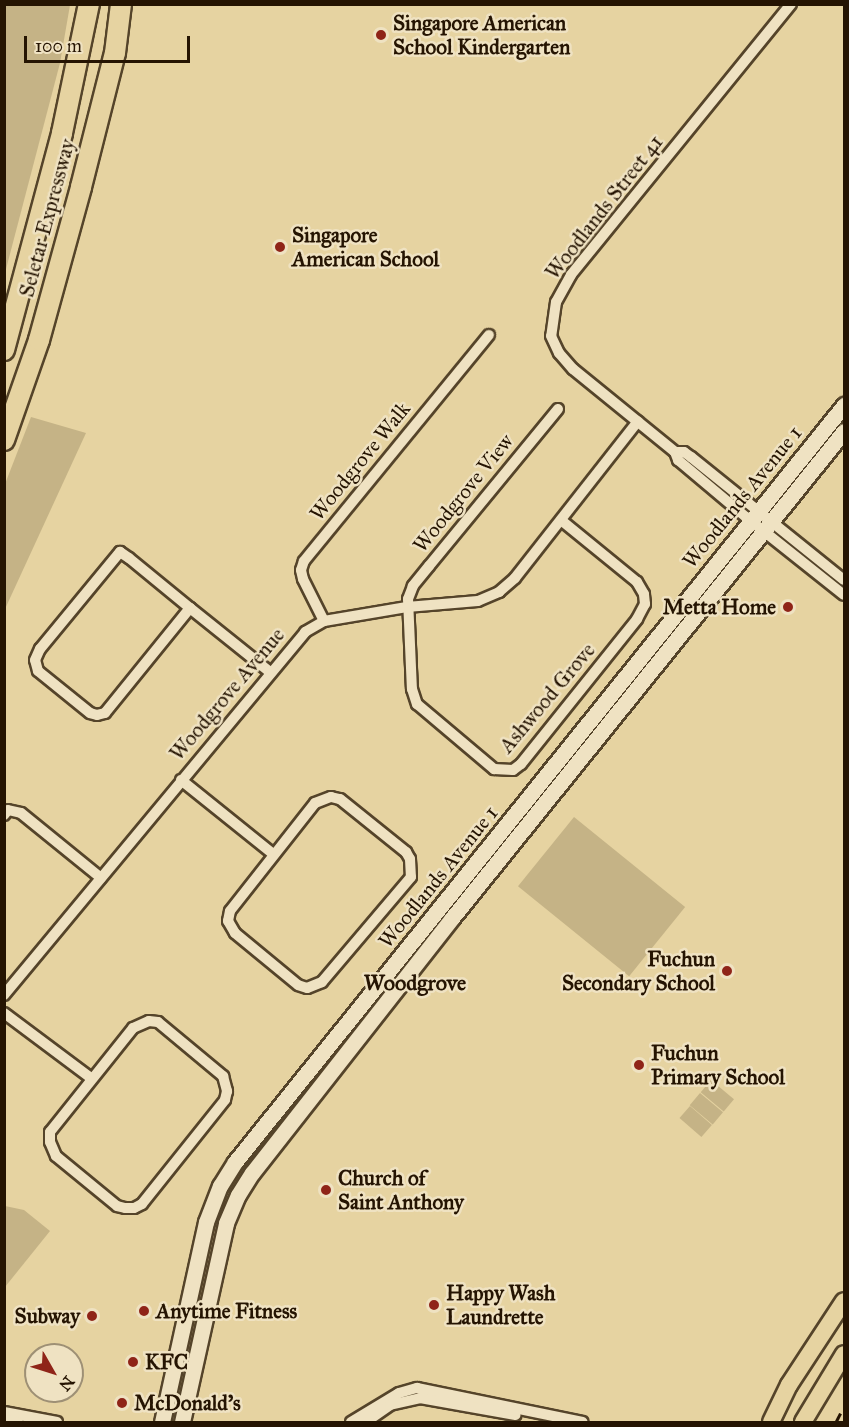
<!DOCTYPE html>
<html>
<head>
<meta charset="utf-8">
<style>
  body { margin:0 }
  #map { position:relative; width:849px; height:1427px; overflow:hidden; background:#e6d3a1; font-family:"IM FELL Great Primer",serif }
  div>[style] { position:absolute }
  .green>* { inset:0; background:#c5b386; transform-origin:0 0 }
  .roads { filter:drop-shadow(2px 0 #55442a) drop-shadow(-2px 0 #55442a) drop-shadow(0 2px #55442a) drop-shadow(0 -2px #55442a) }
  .minor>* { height:10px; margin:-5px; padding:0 5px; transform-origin:5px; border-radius:5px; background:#efe2c2 }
  .secondary>* { height:15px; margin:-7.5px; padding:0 7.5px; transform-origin:7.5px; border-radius:7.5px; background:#efe2c2 }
  .primary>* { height:16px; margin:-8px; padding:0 8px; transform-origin:8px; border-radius:8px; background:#e6d3a1 }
  .motorway>* { height:20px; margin:-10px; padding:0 10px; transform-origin:10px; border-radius:10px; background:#e6d3a1 }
  .rail>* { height:3px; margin-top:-1.5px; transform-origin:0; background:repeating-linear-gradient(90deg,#251402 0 10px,transparent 0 20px) }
  .dots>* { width:16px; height:16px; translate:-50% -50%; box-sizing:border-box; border:3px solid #efe2c2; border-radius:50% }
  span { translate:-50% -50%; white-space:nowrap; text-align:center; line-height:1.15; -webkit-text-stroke:5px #efe2c2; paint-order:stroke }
  .poi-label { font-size:21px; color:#251402; font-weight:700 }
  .left { translate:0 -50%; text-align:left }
  .right { translate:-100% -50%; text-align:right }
  .street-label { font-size:21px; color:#251402 }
  .neighbourhood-label { font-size:22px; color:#251402; font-weight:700 }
  .frame { position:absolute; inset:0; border:6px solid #251402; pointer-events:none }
  .north { position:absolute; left:24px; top:1343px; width:60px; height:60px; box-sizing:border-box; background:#efe2c2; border:2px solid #9e9075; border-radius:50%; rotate:129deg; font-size:16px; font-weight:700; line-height:24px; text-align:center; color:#251402 }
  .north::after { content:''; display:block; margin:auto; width:21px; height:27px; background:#8f2418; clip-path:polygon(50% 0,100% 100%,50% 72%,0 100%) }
  .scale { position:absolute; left:24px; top:36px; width:166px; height:27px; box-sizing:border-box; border:3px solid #251402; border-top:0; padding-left:8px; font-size:18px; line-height:21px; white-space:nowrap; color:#251402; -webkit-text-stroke:4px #efe2c2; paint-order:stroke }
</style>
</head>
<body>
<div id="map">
  <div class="green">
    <i style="clip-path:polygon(5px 4px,70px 5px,60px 63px,5px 273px)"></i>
    <i style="clip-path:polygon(31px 417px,86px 433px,5px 609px,5px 484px)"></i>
    <i style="left:574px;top:817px;width:143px;height:89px;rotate:39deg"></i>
    <i style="left:711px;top:1080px;width:30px;height:16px;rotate:40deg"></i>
    <i style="left:700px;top:1093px;width:30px;height:16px;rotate:40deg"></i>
    <i style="left:690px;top:1106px;width:29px;height:16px;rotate:41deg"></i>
    <i style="clip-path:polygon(5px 1206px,24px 1210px,50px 1231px,5px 1287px)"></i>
  </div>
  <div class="roads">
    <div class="minor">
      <i style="left:791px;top:4px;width:349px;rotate:129.1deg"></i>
      <i style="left:571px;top:275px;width:31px;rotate:119deg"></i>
      <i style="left:556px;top:302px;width:34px;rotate:98deg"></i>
      <i style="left:551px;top:336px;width:19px;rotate:65deg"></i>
      <i style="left:559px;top:353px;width:21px;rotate:49deg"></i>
      <i style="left:573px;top:369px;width:132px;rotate:39.1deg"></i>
      <i style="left:675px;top:452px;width:9px;rotate:69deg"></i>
      <i style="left:678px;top:460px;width:89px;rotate:40deg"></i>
      <i style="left:746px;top:517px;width:125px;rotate:38.5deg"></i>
      <i style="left:558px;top:409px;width:203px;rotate:129.4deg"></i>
      <i style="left:429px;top:566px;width:26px;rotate:129deg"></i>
      <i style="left:413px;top:586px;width:14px;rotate:111deg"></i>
      <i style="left:408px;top:599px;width:90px;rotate:87.5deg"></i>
      <i style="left:412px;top:689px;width:16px;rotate:72deg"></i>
      <i style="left:417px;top:704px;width:101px;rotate:40.2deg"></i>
      <i style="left:494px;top:769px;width:19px;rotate:3deg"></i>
      <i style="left:513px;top:770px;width:10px;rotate:-37deg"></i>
      <i style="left:521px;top:764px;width:186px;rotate:-51.3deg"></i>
      <i style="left:637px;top:619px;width:17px;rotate:-62deg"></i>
      <i style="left:645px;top:604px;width:10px;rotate:-96deg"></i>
      <i style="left:644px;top:594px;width:14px;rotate:-120deg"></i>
      <i style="left:637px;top:582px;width:98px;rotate:-140.8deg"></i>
      <i style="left:675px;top:452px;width:9px"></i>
      <i style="left:684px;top:452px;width:9px;rotate:36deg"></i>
      <i style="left:691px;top:457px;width:196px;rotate:38.8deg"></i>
      <i style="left:190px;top:608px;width:135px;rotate:129deg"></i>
      <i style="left:105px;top:713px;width:8px;rotate:166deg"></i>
      <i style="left:97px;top:715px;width:7px;rotate:-164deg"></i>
      <i style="left:90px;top:713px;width:67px;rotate:-141.1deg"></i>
      <i style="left:38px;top:671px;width:11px;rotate:-105deg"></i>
      <i style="left:35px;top:660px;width:12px;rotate:-66deg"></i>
      <i style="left:40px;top:649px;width:126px;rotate:-50.5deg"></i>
      <i style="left:120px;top:552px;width:11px;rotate:34deg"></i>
      <i style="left:129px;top:558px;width:79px;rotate:39.3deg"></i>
      <i style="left:190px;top:608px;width:102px;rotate:38.7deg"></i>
      <i style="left:324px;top:621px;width:47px;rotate:-116.6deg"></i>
      <i style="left:303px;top:579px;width:9px;rotate:-103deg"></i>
      <i style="left:301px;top:570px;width:9px;rotate:-72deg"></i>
      <i style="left:304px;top:561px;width:292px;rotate:-50.7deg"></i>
      <i style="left:181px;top:780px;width:118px;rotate:38.8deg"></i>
      <i style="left:331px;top:797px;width:9px;rotate:13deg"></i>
      <i style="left:340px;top:799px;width:85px;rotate:38.8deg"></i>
      <i style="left:406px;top:852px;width:8px;rotate:60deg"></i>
      <i style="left:410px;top:859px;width:18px;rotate:87deg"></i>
      <i style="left:411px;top:877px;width:138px;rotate:130.3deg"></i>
      <i style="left:322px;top:982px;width:16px;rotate:158deg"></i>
      <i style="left:307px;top:988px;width:9px;rotate:-162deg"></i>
      <i style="left:298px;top:985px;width:82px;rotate:-140.5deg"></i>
      <i style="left:235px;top:933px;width:14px;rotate:-120deg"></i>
      <i style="left:228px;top:921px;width:10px;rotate:-79deg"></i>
      <i style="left:230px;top:911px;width:137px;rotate:-51.8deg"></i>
      <i style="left:315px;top:803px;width:17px;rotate:-21deg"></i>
      <i style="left:4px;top:815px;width:6px;rotate:-51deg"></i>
      <i style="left:8px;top:810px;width:13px;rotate:13deg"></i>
      <i style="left:21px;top:813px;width:103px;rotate:39.1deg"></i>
      <i style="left:4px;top:995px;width:472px;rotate:-50.3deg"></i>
      <i style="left:305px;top:632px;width:22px;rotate:-30deg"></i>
      <i style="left:324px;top:621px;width:84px;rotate:-9.6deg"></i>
      <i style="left:407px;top:607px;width:71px;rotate:-4.8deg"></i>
      <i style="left:478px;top:601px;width:23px;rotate:-23deg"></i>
      <i style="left:499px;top:592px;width:21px;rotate:-41deg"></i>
      <i style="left:515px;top:578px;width:199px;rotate:-51.9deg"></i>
      <i style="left:4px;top:1013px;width:109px;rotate:36.8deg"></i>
      <i style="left:149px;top:1021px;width:9px;rotate:6deg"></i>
      <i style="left:158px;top:1022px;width:85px;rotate:39.7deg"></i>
      <i style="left:223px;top:1076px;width:16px;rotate:75deg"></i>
      <i style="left:227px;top:1091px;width:9px;rotate:103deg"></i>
      <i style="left:225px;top:1100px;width:133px;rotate:128.6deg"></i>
      <i style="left:142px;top:1204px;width:9px;rotate:153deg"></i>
      <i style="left:134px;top:1208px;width:9px;rotate:180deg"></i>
      <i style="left:125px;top:1208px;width:8px;rotate:-166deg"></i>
      <i style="left:117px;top:1206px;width:79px;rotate:-140.7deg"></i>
      <i style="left:56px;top:1156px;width:15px;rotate:-113deg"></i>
      <i style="left:50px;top:1142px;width:10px;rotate:-90deg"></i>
      <i style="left:50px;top:1132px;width:133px;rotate:-51.4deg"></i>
      <i style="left:133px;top:1028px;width:17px;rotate:-24deg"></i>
      <i style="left:4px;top:1412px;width:54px;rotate:10.7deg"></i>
      <i style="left:4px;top:1420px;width:14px;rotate:8deg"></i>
      <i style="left:351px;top:1422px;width:56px;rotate:-31.1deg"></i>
      <i style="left:399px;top:1393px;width:19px;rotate:-16deg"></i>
      <i style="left:417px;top:1388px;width:169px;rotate:11.6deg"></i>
      <i style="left:366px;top:1422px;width:29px;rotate:-35deg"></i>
      <i style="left:390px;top:1405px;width:31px;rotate:-13deg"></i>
      <i style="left:420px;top:1398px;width:97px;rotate:10.1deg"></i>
    </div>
    <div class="secondary">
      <i style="left:162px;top:1422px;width:205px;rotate:-77.6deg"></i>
      <i style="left:206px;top:1222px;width:39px;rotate:-69deg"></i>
      <i style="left:220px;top:1186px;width:28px;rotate:-58deg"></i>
      <i style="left:235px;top:1162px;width:972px;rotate:-51.18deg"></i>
      <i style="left:182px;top:1422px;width:204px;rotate:-77.5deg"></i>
      <i style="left:226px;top:1223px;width:30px;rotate:-67deg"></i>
      <i style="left:238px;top:1195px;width:26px;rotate:-58deg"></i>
      <i style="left:252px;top:1173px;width:324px;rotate:-51.9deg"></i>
      <i style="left:452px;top:918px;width:625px;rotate:-51.17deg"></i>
    </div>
    <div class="primary">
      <i style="left:771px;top:1422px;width:41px;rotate:-64.1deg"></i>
      <i style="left:789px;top:1385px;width:100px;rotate:-56.8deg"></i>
      <i style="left:803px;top:1422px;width:79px;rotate:-58.9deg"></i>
    </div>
    <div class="motorway">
      <i style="left:4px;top:350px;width:225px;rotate:-75deg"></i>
      <i style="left:62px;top:133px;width:132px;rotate:-78.2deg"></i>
      <i style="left:4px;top:440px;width:106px;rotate:-70.7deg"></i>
      <i style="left:39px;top:340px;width:159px;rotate:-74.6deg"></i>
      <i style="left:81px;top:187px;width:138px;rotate:-75.8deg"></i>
      <i style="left:115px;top:53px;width:49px;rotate:-83deg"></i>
    </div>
  </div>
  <div class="rail">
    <i style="left:836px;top:1422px;width:18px;rotate:-63deg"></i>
  </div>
  <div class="dots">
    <i style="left:381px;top:35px;background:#8f2418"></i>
    <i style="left:280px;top:247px;background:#8f2418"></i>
    <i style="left:788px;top:607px;background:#8f2418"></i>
    <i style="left:727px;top:971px;background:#8f2418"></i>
    <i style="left:639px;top:1065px;background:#8f2418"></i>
    <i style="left:326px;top:1190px;background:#8f2418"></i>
    <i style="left:434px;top:1305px;background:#8f2418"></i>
    <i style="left:144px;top:1311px;background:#8f2418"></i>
    <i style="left:92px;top:1316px;background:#8f2418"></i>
    <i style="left:133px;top:1362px;background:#8f2418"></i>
    <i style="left:122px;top:1403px;background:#8f2418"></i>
  </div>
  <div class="poi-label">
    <span class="left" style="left:393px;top:35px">Singapore American<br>School Kindergarten</span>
    <span class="left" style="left:292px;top:247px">Singapore<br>American School</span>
    <span class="right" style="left:776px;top:607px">Metta Home</span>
    <span class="right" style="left:715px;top:971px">Fuchun<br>Secondary School</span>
    <span class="left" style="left:651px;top:1065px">Fuchun<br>Primary School</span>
    <span class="left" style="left:338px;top:1190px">Church of<br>Saint Anthony</span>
    <span class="left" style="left:446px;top:1305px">Happy Wash<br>Laundrette</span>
    <span class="left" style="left:156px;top:1311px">Anytime Fitness</span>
    <span class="right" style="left:80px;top:1316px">Subway</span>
    <span class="left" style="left:145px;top:1362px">KFC</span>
    <span class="left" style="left:134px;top:1403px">McDonald's</span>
  </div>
  <div class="street-label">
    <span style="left:604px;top:207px;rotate:-52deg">Woodlands Street 41</span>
    <span style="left:47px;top:218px;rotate:-75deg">Seletar Expressway</span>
    <span style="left:360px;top:461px;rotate:-51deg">Woodgrove Walk</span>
    <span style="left:463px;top:493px;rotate:-51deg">Woodgrove View</span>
    <span style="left:742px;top:497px;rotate:-51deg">Woodlands Avenue 1</span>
    <span style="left:227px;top:694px;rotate:-50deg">Woodgrove Avenue</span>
    <span style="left:547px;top:698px;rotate:-50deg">Ashwood Grove</span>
    <span style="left:438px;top:877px;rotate:-51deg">Woodlands Avenue 1</span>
  </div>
  <div class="neighbourhood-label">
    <span style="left:415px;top:983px">Woodgrove</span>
  </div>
  <div class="frame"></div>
  <div class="north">N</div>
  <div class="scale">100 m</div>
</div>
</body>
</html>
